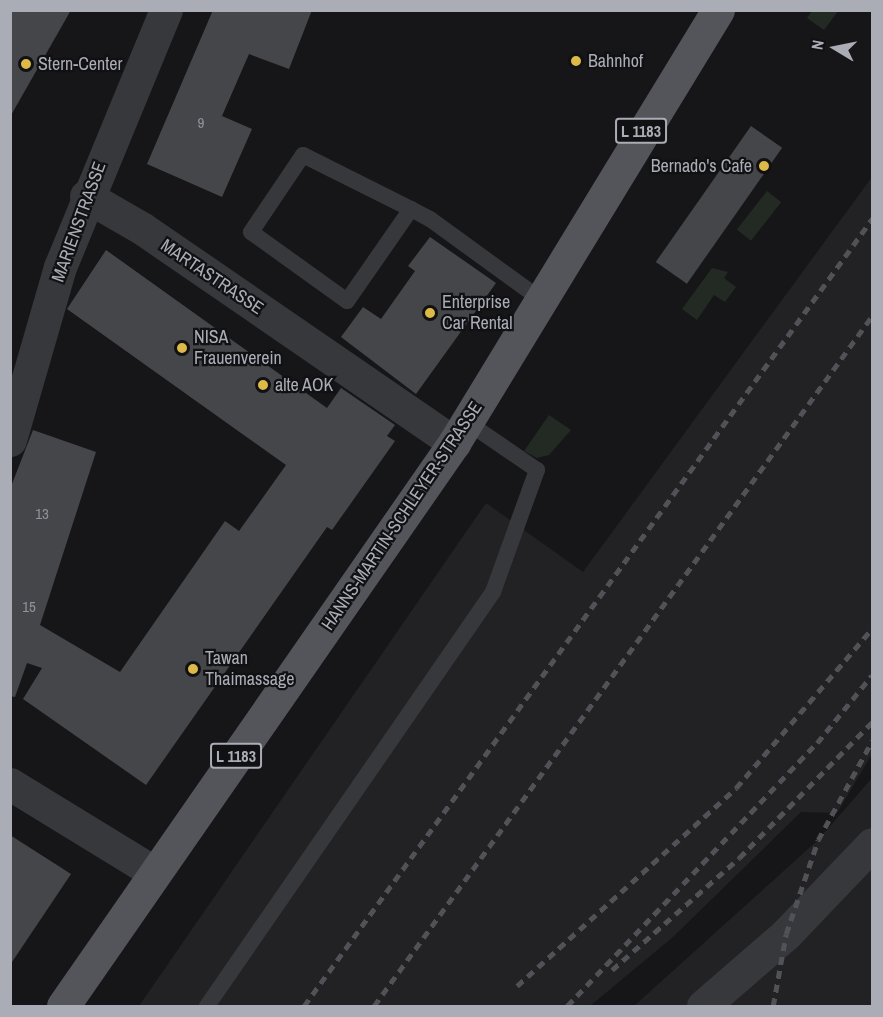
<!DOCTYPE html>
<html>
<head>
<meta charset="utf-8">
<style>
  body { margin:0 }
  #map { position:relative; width:883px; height:1017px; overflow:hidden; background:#161618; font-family:"Archivo Narrow",sans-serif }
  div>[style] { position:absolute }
  .built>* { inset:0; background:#222224 }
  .green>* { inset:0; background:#232a24; transform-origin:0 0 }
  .building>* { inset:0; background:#45464a; transform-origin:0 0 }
  .lane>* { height:16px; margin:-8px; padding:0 8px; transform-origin:8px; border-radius:8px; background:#37383c }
  .street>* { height:33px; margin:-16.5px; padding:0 16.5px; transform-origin:16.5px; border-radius:16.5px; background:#37383c }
  .primary>* { height:33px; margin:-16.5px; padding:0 16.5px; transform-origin:16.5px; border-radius:16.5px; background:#54555b }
  .rail>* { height:4.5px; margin-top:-2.25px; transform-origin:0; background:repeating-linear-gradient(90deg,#515257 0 8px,transparent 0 14px) }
  .dots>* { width:16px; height:16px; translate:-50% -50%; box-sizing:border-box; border:3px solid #111113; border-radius:50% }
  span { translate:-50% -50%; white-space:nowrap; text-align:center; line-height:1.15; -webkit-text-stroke:4.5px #111113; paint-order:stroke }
  .number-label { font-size:15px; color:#91929b }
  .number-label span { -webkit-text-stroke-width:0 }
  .shield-label span { padding:2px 4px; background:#111113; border:2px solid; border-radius:4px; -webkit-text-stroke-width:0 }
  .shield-label { font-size:16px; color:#aaacb6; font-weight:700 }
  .poi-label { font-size:18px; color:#aaacb6 }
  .left { translate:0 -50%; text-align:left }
  .right { translate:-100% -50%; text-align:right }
  .street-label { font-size:18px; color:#aaacb6 }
  .frame { position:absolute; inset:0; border:12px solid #aaacb6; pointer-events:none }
  .north { position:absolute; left:805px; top:18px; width:60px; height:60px; -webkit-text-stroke:4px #111113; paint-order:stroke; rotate:280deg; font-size:16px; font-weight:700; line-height:24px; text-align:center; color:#aaacb6 }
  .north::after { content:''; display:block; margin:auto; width:21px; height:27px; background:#aaacb6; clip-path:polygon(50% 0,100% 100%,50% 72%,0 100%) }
</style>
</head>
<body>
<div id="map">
  <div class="built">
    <i style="clip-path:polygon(872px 177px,872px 754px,837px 813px,801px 812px,673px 937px,590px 1006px,139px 1006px,486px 503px,583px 572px)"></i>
    <i style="clip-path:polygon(872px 778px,872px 1006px,634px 1006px,818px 840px)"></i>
  </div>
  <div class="green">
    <i style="clip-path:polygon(812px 11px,812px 10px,838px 11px,824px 30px,807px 18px)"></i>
    <i style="left:767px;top:191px;width:18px;height:49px;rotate:38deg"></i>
    <i style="clip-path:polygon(712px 268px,728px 272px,724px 278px,736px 287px,725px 302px,714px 295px,697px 320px,682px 309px)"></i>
    <i style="clip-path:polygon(549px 415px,571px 430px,549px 455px,537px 458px,524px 451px)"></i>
  </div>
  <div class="building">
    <i style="clip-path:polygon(10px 10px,71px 10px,10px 117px)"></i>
    <i style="clip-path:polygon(213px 10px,312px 10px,289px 69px,249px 54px,222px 116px,252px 129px,222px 197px,147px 164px)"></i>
    <i style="left:751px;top:126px;width:38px;height:166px;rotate:35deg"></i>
    <i style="clip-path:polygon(430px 237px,496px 283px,416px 394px,341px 337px,363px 307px,381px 319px,415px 271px,408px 266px)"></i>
    <i style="clip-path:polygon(106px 250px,327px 408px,341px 388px,395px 425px,387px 436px,395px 441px,332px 530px,327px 527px,146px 785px,23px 699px,42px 668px,27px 663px,15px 697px,10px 696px,10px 489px,33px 430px,96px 452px,40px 625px,120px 672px,225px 521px,239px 531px,286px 465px,67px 309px)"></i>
    <i style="clip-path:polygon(10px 835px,71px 874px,10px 965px)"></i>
  </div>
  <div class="lane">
    <i style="left:411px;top:209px;width:112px;rotate:124.8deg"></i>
    <i style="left:347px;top:301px;width:118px;rotate:-144.3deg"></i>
    <i style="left:251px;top:232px;width:93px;rotate:-56deg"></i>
    <i style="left:303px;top:155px;width:121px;rotate:26.6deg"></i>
    <i style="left:411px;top:209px;width:21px;rotate:28deg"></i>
    <i style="left:430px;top:219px;width:140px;rotate:36deg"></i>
    <i style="left:207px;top:1006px;width:503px;rotate:-55.36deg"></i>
    <i style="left:493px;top:592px;width:130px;rotate:-70.2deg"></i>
    <i style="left:537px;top:470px;width:85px;rotate:-145.6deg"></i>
  </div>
  <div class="street">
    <i style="left:86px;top:196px;width:66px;rotate:30.1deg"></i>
    <i style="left:143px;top:229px;width:378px;rotate:34.5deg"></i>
    <i style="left:10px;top:440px;width:180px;rotate:-73.9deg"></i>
    <i style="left:60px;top:267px;width:278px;rotate:-67.6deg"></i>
    <i style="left:10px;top:784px;width:167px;rotate:31.5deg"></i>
    <i style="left:703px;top:1006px;width:110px;rotate:-40.9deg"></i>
    <i style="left:786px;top:934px;width:124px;rotate:-46.3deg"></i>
  </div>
  <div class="primary">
    <i style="left:63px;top:1006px;width:685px;rotate:-55.22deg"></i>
    <i style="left:454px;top:443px;width:507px;rotate:-58.63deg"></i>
  </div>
  <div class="rail">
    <i style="left:612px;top:970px;width:169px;rotate:-41.4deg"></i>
    <i style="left:739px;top:858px;width:190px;rotate:-45.6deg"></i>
    <i style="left:517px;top:986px;width:295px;rotate:-42.1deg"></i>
    <i style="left:736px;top:788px;width:209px;rotate:-49.5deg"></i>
    <i style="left:304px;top:1006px;width:971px;rotate:-54.18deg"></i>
    <i style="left:374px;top:1006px;width:851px;rotate:-54.18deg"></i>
    <i style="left:567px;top:1006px;width:363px;rotate:-46.5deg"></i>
    <i style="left:817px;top:743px;width:87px;rotate:-51deg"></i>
    <i style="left:773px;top:1006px;width:73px;rotate:-79.8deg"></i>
    <i style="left:786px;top:934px;width:99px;rotate:-71.2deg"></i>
    <i style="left:818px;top:840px;width:113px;rotate:-61.4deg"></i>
  </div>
  <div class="dots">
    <i style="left:576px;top:61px;background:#ddb948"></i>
    <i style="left:26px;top:64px;background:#ddb948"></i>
    <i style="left:764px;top:166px;background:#ddb948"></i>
    <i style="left:430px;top:313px;background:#ddb948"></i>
    <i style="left:182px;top:348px;background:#ddb948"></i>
    <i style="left:263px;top:385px;background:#ddb948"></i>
    <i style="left:193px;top:669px;background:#ddb948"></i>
  </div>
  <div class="number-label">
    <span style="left:201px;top:123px">9</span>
    <span style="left:42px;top:514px">13</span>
    <span style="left:29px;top:607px">15</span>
  </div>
  <div class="shield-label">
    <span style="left:641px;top:131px">L 1183</span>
    <span style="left:236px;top:756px">L 1183</span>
  </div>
  <div class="poi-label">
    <span class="left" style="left:588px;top:61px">Bahnhof</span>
    <span class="left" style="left:38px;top:64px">Stern-Center</span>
    <span class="right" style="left:752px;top:166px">Bernado's Cafe</span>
    <span class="left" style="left:442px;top:313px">Enterprise<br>Car Rental</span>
    <span class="left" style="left:194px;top:348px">NISA<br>Frauenverein</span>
    <span class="left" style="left:275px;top:385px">alte AOK</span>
    <span class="left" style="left:205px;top:669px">Tawan<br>Thaimassage</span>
  </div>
  <div class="street-label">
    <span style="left:79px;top:222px;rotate:-70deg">MARIENSTRASSE</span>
    <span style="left:212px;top:277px;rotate:34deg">MARTASTRASSE</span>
    <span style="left:402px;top:516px;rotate:-56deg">HANNS-MARTIN-SCHLEYER-STRASSE</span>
  </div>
  <div class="frame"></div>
  <div class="north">N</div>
</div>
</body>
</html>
